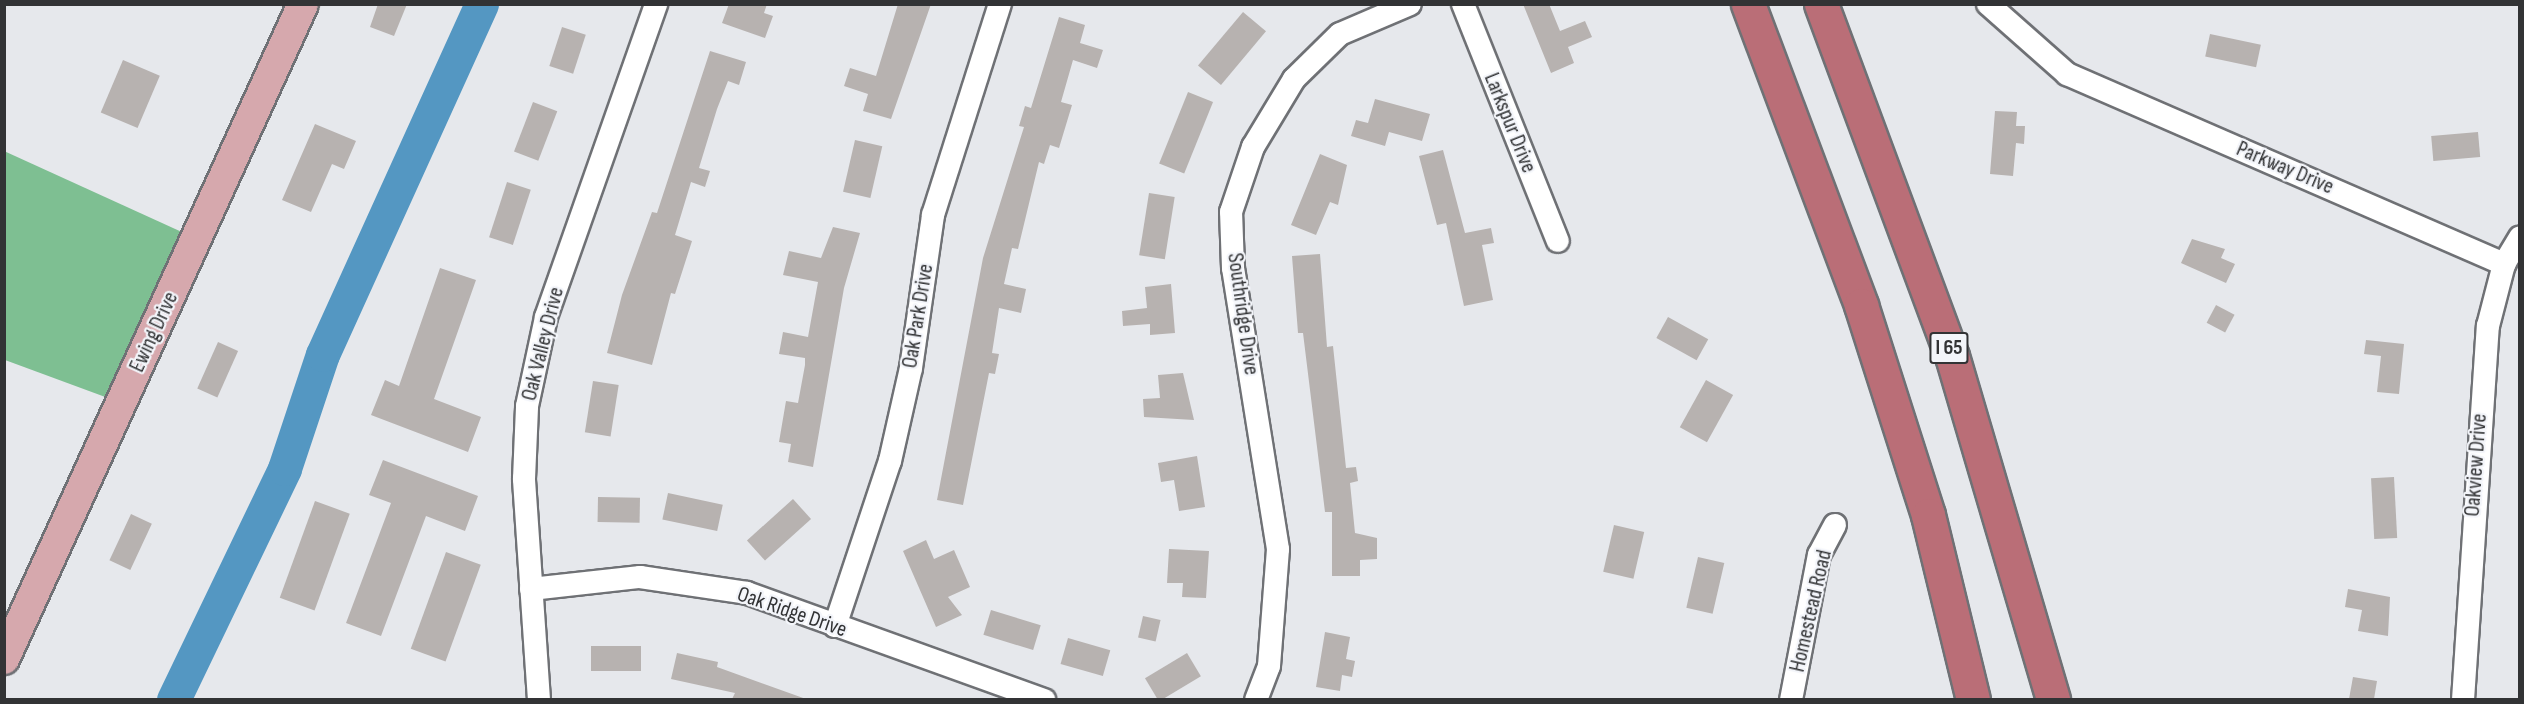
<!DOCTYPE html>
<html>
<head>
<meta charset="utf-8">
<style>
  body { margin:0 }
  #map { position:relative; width:2524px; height:704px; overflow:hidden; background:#e6e8ec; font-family:"Sofia Sans Condensed",sans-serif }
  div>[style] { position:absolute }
  .forest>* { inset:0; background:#7ebf92 }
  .river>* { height:34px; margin:-17px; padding:0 17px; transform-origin:17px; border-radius:17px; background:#5497c2 }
  .building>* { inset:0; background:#b7b2b0; transform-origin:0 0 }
  .roads { filter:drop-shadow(2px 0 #6f7175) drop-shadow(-2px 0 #6f7175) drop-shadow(0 2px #6f7175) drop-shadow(0 -2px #6f7175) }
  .minor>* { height:22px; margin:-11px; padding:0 11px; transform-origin:11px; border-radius:11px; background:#fff }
  .major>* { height:30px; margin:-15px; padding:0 15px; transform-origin:15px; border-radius:15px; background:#d6a8ad }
  .highway>* { height:33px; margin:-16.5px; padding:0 16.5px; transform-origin:16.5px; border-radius:16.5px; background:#ba6e77 }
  span { translate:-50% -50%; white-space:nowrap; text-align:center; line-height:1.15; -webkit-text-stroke:4.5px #f3f5fa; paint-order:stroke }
  .shield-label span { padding:2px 4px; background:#f3f5fa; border:2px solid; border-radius:4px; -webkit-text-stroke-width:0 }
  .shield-label { font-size:21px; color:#323335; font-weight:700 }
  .street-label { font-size:22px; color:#323335 }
  .frame { position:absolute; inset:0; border:6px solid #323335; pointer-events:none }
</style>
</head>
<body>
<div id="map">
  <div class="forest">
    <i style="clip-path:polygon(4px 151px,184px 233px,108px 398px,5px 360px)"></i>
  </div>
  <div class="river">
    <i style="left:174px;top:700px;width:256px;rotate:-64.3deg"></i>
    <i style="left:285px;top:469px;width:120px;rotate:-71.6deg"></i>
    <i style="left:323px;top:355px;width:385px;rotate:-65.6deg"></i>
  </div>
  <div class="building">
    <i style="clip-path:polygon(378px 4px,407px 4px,394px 36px,370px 27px)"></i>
    <i style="clip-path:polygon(729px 4px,767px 4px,764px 13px,773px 16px,765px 38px,722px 23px)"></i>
    <i style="clip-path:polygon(898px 4px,931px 4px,891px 119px,863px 111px,868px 94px,844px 86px,850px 68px,876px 76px)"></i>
    <i style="clip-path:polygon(1523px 4px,1549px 4px,1560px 31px,1585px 21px,1592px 37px,1568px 47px,1574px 63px,1551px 73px)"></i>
    <i style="left:1243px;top:12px;width:30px;height:70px;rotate:40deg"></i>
    <i style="clip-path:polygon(1059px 17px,1085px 25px,1080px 43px,1103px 50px,1097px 68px,1073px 60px,1061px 102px,1072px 105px,1059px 148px,1050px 145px,1044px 164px,1039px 162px,1018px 249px,1012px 248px,1004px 284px,1026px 289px,1021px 313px,999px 308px,992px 353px,999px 354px,995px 374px,989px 373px,963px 505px,937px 500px,983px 258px,1024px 127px,1019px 126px,1025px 106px,1031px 108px)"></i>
    <i style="left:562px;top:27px;width:25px;height:41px;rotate:18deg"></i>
    <i style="left:2210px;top:34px;width:52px;height:23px;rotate:12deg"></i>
    <i style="clip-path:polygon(710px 51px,746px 62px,739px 85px,728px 81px,717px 109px,699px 168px,710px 171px,705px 187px,691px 182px,675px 235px,692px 241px,675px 294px,671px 293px,652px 365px,607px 353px,622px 295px,652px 212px,657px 213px)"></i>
    <i style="left:123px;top:60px;width:40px;height:57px;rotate:23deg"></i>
    <i style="left:1188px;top:92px;width:27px;height:77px;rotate:22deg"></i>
    <i style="clip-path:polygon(1375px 99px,1430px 114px,1422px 141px,1389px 132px,1385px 146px,1351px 136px,1356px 120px,1368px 123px)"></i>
    <i style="left:533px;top:102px;width:26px;height:53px;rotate:21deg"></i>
    <i style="clip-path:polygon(1995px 111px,2017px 112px,2016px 126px,2025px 126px,2024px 144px,2016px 143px,2013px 176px,1990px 174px)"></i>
    <i style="clip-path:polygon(315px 124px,356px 141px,344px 169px,332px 164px,311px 212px,282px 200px)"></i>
    <i style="left:2478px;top:132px;width:25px;height:47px;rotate:85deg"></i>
    <i style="left:855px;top:140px;width:28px;height:53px;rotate:13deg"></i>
    <i style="clip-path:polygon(1443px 150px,1465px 233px,1491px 228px,1494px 243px,1482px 245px,1493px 300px,1464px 306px,1446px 223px,1437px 225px,1419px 156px)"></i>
    <i style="clip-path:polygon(1320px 154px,1347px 165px,1338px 205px,1330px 202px,1316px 235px,1291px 225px)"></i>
    <i style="left:507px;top:182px;width:25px;height:58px;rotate:18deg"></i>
    <i style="left:1149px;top:193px;width:26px;height:63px;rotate:9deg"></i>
    <i style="clip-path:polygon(833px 227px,860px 233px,844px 288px,813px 467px,788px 462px,791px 444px,779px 442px,786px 401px,798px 403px,805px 365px,805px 358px,779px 354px,783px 332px,808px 337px,818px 282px,783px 275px,789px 251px,821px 258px)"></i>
    <i style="clip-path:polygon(2192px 239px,2225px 249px,2221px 258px,2235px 264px,2226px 283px,2181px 263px)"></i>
    <i style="clip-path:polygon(1320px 254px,1327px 347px,1333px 346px,1346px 468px,1356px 467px,1358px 481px,1350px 483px,1355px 533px,1377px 538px,1377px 559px,1360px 560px,1360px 576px,1332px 576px,1332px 512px,1325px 512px,1303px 333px,1298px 333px,1292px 256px)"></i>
    <i style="clip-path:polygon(440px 268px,476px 280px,434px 399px,481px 417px,468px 452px,371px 415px,385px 380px,399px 386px)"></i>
    <i style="clip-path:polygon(1171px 284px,1175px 333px,1150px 335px,1150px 324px,1123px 326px,1122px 311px,1147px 308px,1145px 287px)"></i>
    <i style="left:2216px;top:305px;width:21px;height:20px;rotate:28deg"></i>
    <i style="left:1668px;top:317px;width:46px;height:24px;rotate:29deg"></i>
    <i style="clip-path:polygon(2366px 340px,2404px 344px,2399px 394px,2377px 392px,2381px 356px,2364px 354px)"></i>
    <i style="left:218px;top:342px;width:22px;height:51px;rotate:24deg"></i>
    <i style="clip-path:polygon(1183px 373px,1194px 420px,1144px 417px,1143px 399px,1160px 398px,1158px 375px)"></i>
    <i style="left:1706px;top:380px;width:31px;height:54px;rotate:29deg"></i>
    <i style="left:593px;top:381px;width:26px;height:52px;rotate:9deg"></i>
    <i style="clip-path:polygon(1197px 456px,1205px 507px,1179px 511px,1174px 480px,1161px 482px,1158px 463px)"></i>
    <i style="clip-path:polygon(383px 460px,478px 496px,465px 531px,426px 516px,381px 636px,346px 623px,391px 503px,369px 495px)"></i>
    <i style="left:2394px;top:477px;width:61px;height:23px;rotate:87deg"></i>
    <i style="left:668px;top:493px;width:56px;height:27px;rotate:12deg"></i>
    <i style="left:598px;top:497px;width:42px;height:25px;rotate:1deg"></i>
    <i style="left:793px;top:499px;width:27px;height:62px;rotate:48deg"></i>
    <i style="left:315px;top:501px;width:37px;height:103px;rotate:20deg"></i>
    <i style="left:131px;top:514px;width:23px;height:51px;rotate:25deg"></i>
    <i style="left:1614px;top:525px;width:31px;height:48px;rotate:13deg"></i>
    <i style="clip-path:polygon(926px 540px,934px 559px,954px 550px,970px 587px,948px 597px,962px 615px,936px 627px,903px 551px)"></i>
    <i style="clip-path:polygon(1169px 549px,1209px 551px,1206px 598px,1182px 597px,1183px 583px,1167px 583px)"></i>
    <i style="left:446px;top:552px;width:37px;height:103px;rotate:20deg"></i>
    <i style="left:1698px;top:557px;width:27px;height:52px;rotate:13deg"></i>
    <i style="clip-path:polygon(2348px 589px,2390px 597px,2388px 636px,2358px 631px,2362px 610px,2345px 607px)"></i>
    <i style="left:991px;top:610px;width:52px;height:26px;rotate:17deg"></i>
    <i style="left:1143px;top:616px;width:18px;height:22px;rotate:13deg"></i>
    <i style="clip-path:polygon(1325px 632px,1350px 637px,1346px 659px,1355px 661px,1352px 677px,1342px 675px,1340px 691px,1316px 687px)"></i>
    <i style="left:1068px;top:638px;width:44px;height:27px;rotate:16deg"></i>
    <i style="left:591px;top:646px;width:50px;height:25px"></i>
    <i style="clip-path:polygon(677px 653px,718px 662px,717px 667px,806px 699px,732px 699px,735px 693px,671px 679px)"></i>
    <i style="left:1187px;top:653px;width:27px;height:49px;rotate:59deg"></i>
    <i style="clip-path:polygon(2353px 677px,2377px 681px,2374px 699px,2349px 699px)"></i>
  </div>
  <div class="roads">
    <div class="minor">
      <i style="left:1463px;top:4px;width:255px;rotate:68.2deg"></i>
      <i style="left:1988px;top:4px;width:106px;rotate:41.5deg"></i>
      <i style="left:2067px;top:74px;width:477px;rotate:23.5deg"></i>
      <i style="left:531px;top:589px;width:110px;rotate:-6.3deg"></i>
      <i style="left:640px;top:577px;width:108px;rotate:8.5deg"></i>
      <i style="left:747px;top:593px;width:316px;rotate:19.8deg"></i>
      <i style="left:835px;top:626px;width:174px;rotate:-71.6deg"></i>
      <i style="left:890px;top:461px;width:95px;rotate:-77.3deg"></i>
      <i style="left:911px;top:368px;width:155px;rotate:-81.8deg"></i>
      <i style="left:933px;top:215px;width:221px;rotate:-72.4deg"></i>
      <i style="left:539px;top:700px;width:222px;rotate:-93.9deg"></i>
      <i style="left:524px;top:479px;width:73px;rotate:-87.6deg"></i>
      <i style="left:527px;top:406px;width:91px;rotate:-77.9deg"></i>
      <i style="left:546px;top:317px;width:332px;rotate:-70.6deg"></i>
      <i style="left:1256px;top:700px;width:36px;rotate:-69deg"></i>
      <i style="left:1269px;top:666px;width:117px;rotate:-85.6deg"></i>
      <i style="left:1278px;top:549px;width:285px;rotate:-99.1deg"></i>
      <i style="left:1233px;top:268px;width:56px;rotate:-92deg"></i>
      <i style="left:1231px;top:212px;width:69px;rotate:-71.3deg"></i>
      <i style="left:1253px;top:147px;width:79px;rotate:-58.9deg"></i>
      <i style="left:1294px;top:79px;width:64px;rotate:-44.4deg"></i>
      <i style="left:1340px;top:34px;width:76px;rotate:-23.2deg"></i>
      <i style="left:1791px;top:700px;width:148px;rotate:-79.1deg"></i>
      <i style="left:1819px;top:555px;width:34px;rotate:-62deg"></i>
      <i style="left:2463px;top:700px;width:375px;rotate:-86.2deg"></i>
      <i style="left:2488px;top:326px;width:64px;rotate:-75.5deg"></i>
      <i style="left:2504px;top:264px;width:31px;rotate:-59deg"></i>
    </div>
    <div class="major">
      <i style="left:4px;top:659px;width:720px;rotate:-65.46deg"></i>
    </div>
    <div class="highway">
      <i style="left:1748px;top:4px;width:322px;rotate:69.4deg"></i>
      <i style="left:1861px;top:305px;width:220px;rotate:72.3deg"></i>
      <i style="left:1928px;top:515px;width:190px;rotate:76.3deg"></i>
      <i style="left:1821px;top:4px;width:376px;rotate:69.6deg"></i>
      <i style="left:1952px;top:356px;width:359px;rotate:73.6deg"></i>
    </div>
  </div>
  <div class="shield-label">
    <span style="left:1949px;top:348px">I 65</span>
  </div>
  <div class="street-label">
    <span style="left:1510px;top:123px;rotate:68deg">Larkspur Drive</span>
    <span style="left:2285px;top:168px;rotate:23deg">Parkway Drive</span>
    <span style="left:1243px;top:314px;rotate:82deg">Southridge Drive</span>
    <span style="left:918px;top:316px;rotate:-81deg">Oak Park Drive</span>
    <span style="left:154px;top:332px;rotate:-65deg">Ewing Drive</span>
    <span style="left:543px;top:344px;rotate:-76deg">Oak Valley Drive</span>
    <span style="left:2476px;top:465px;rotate:-86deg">Oakview Drive</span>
    <span style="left:1811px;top:611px;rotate:-77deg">Homestead Road</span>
    <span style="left:792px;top:612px;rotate:19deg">Oak Ridge Drive</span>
  </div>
  <div class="frame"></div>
</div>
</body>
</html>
